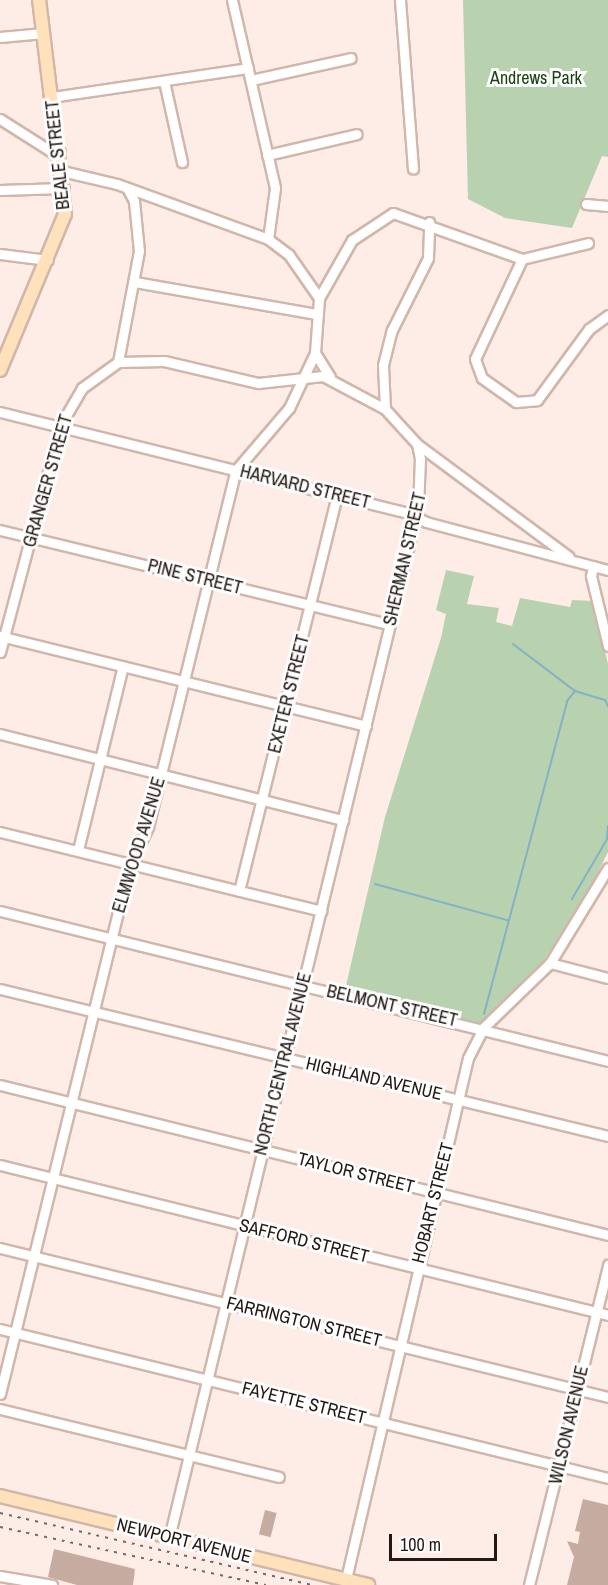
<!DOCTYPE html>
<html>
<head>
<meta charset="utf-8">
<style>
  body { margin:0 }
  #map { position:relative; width:608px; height:1585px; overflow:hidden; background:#feede6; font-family:"Archivo Narrow",sans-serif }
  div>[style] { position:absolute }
  .green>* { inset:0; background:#b8d1af }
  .stream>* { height:2px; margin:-1px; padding:0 1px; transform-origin:1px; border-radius:1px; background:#83b2c4 }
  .building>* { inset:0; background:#c6aca0; transform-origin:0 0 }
  .roads { filter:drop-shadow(2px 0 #d1b6aa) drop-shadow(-2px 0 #d1b6aa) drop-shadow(0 2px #d1b6aa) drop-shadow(0 -2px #d1b6aa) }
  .minor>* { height:9px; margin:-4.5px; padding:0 4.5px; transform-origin:4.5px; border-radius:4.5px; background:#fff }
  .major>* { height:12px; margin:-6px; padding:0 6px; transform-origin:6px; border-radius:6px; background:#ffe2bb }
  .rail>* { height:2px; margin-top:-1px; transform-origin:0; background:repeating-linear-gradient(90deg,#766964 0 3px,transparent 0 9px) }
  span { translate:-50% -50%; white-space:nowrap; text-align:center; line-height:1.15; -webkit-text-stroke:6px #fefefe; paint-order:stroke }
  .park-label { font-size:18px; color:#1e4110 }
  .street-label { font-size:18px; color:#221814 }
  .scale { position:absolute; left:389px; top:1534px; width:108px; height:27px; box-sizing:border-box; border:3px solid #221814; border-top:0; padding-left:8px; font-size:18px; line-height:21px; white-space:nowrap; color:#221814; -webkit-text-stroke:4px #fefefe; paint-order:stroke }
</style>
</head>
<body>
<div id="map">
  <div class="green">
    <i style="clip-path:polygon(463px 0,608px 0,608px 157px,602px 156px,572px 228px,505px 218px,468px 199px)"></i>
    <i style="clip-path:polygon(446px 570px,474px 576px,467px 604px,499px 608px,496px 622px,512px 626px,520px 598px,570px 607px,572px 600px,593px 601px,608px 664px,608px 852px,579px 910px,543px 961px,487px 1020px,475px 1026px,344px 994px,385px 817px,441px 638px,446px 614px,436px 610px)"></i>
  </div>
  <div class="stream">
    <i style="left:513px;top:644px;width:78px;rotate:37.2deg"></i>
    <i style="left:375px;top:884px;width:137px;rotate:15.3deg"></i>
    <i style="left:572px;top:899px;width:69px;rotate:-59.7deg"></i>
    <i style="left:607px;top:839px;width:13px;rotate:-86deg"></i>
    <i style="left:484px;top:1014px;width:324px;rotate:-75.1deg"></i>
    <i style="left:567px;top:701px;width:13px;rotate:-51deg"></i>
    <i style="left:575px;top:691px;width:31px;rotate:17deg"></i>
    <i style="left:605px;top:700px;width:7px;rotate:63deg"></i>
  </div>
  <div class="building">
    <i style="clip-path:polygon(583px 1499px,608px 1505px,608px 1585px,567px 1585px,574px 1557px,567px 1541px,578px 1544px,580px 1532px,575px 1531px)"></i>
    <i style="left:265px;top:1510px;width:12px;height:25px;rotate:14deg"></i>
    <i style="clip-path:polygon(54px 1549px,135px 1569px,133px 1585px,77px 1585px,48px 1577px)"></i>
  </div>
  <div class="roads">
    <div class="minor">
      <i style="left:232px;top:0;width:193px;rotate:77.1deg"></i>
      <i style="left:275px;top:188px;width:51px;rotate:97.8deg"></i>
      <i style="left:400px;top:0;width:169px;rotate:85.6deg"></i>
      <i style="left:0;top:37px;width:44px;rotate:-5.2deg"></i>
      <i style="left:251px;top:80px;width:102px;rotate:-12.4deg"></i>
      <i style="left:164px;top:81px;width:83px;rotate:77.5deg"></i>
      <i style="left:52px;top:97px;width:198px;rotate:-8.4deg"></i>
      <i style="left:0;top:119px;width:62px;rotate:32.4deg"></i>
      <i style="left:52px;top:152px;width:8px"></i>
      <i style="left:267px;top:155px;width:92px;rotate:-13.1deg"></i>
      <i style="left:62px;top:171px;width:57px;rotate:13.3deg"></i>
      <i style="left:117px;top:184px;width:161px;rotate:20deg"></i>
      <i style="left:268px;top:239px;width:26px;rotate:37deg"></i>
      <i style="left:289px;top:255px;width:52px;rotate:55.1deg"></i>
      <i style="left:0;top:190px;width:64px;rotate:-1.8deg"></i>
      <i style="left:586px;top:204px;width:22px;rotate:5deg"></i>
      <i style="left:0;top:254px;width:48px;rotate:7.1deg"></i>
      <i style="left:522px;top:259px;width:68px;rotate:-13.6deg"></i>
      <i style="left:135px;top:282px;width:184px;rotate:10deg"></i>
      <i style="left:118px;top:362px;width:46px;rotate:-1.2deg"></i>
      <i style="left:164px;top:361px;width:97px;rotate:13.2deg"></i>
      <i style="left:258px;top:383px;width:65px;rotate:-6.1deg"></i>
      <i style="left:323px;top:376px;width:70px;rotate:28deg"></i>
      <i style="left:330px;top:377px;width:28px;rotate:-122deg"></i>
      <i style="left:315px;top:353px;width:55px;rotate:-85.8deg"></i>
      <i style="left:319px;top:298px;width:67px;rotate:-60.4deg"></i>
      <i style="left:352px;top:240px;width:49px;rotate:-33.4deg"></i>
      <i style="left:393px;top:213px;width:137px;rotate:19.6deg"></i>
      <i style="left:522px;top:259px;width:110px;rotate:115.2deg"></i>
      <i style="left:475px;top:359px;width:20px;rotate:70deg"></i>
      <i style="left:482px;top:378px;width:42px;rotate:35.2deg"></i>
      <i style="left:516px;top:402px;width:21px;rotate:-5deg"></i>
      <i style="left:537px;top:400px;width:88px;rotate:-53.8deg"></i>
      <i style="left:589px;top:329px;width:24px;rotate:-36deg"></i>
      <i style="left:0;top:412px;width:417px;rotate:13.9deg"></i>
      <i style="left:405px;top:512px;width:23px;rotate:25deg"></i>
      <i style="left:426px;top:522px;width:188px;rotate:14.8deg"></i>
      <i style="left:417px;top:444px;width:189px;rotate:36.6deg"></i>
      <i style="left:0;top:530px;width:401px;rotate:13.6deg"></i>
      <i style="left:593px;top:566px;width:10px;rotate:101deg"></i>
      <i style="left:591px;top:576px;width:72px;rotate:76.3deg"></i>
      <i style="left:0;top:636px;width:377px;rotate:13.8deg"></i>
      <i style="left:0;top:652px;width:234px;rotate:-75.1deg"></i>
      <i style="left:60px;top:426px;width:44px;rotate:-59.9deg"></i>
      <i style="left:82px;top:388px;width:44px;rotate:-35.8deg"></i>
      <i style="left:118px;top:362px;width:113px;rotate:-79.3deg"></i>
      <i style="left:139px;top:251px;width:50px;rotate:-95.7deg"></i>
      <i style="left:134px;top:201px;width:15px;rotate:-118deg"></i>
      <i style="left:0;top:734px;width:354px;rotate:14.1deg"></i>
      <i style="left:0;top:832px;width:331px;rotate:13.8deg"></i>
      <i style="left:78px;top:850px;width:189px;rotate:-76.3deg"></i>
      <i style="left:239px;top:891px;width:407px;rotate:-76.1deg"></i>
      <i style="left:0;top:911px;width:626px;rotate:13.86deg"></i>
      <i style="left:550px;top:963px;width:60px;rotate:14.5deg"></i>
      <i style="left:0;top:989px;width:626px;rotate:13.59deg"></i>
      <i style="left:0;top:1085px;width:626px;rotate:13.86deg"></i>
      <i style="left:0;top:1165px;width:626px;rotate:13.86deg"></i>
      <i style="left:0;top:1248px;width:626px;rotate:13.77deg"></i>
      <i style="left:0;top:1329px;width:626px;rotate:13.77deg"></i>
      <i style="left:0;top:1394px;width:543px;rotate:-76.25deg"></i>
      <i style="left:129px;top:867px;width:44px;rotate:-64.6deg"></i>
      <i style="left:148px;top:827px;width:368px;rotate:-76.2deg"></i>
      <i style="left:236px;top:470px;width:82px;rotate:-49.5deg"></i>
      <i style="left:289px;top:408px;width:61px;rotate:-64.7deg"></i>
      <i style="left:0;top:1409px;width:287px;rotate:13.7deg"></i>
      <i style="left:169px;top:1538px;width:1060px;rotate:-76.41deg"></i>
      <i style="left:418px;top:508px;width:49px;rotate:-87.7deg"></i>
      <i style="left:420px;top:459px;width:15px;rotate:-101deg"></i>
      <i style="left:417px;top:444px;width:47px;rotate:-132.4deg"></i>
      <i style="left:385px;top:409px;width:44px;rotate:-92.6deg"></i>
      <i style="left:383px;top:365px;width:36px;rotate:-76deg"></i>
      <i style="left:392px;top:330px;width:80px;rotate:-63.4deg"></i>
      <i style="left:428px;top:258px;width:36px;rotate:-88deg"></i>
      <i style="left:0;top:1576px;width:53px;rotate:9.8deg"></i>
      <i style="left:346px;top:1579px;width:535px;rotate:-76.82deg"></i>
      <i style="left:468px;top:1058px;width:34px;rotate:-63deg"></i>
      <i style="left:483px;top:1028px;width:93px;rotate:-44.1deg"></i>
      <i style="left:550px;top:963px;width:111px;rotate:-58.6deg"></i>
      <i style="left:529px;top:1585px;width:330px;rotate:-76.1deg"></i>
    </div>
    <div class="major">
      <i style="left:0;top:370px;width:169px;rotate:-67.4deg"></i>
      <i style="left:65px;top:214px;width:216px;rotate:-96.9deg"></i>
      <i style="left:0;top:1496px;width:379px;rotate:13.6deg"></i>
    </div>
  </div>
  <div class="rail">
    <i style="left:0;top:1513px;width:319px;rotate:13deg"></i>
    <i style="left:0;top:1527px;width:272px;rotate:12.3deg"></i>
  </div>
  <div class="park-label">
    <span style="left:536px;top:78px">Andrews Park</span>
  </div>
  <div class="street-label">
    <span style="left:58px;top:155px;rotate:-96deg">BEALE STREET</span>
    <span style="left:48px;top:481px;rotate:-74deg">GRANGER STREET</span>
    <span style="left:305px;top:487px;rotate:14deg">HARVARD STREET</span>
    <span style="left:405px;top:559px;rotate:-77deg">SHERMAN STREET</span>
    <span style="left:195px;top:577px;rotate:14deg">PINE STREET</span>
    <span style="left:289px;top:694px;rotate:-76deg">EXETER STREET</span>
    <span style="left:139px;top:845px;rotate:-73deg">ELMWOOD AVENUE</span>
    <span style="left:392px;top:1006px;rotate:13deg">BELMONT STREET</span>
    <span style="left:283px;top:1064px;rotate:-76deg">NORTH CENTRAL AVENUE</span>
    <span style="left:374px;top:1079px;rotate:13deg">HIGHLAND AVENUE</span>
    <span style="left:356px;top:1173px;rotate:14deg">TAYLOR STREET</span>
    <span style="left:433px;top:1203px;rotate:-76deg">HOBART STREET</span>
    <span style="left:304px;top:1241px;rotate:14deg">SAFFORD STREET</span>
    <span style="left:304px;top:1322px;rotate:14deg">FARRINGTON STREET</span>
    <span style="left:304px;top:1403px;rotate:14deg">FAYETTE STREET</span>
    <span style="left:569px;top:1425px;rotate:-77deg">WILSON AVENUE</span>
    <span style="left:184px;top:1541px;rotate:14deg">NEWPORT AVENUE</span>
  </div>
  <div class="scale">100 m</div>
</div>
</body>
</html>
